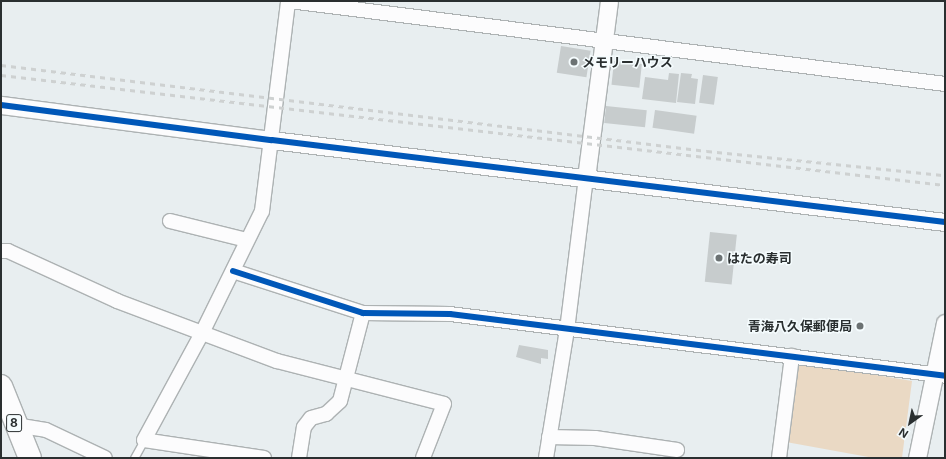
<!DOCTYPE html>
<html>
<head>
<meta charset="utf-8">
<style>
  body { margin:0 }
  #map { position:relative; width:946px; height:459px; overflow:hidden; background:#e8eef0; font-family:Inter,"Noto Sans JP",sans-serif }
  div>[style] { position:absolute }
  .green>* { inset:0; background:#ead9c4 }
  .building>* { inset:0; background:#c7cccd; transform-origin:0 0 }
  .roads { filter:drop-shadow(1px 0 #adb2b3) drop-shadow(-1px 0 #adb2b3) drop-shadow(0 1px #adb2b3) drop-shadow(0 -1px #adb2b3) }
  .service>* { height:7px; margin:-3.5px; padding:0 3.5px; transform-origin:3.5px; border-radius:3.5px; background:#fcfcfd }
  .minor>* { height:14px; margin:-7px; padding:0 7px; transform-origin:7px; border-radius:7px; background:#fcfcfd }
  .tertiary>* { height:17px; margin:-8.5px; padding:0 8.5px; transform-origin:8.5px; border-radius:8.5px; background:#fcfcfd }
  .trunk>* { height:22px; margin:-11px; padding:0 11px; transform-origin:11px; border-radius:11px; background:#fcfcfd }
  .rail>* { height:3px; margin-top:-1.5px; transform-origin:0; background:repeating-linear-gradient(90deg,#ced1d1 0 5px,transparent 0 10px) }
  .cycleway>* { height:6px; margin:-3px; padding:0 3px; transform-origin:3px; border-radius:3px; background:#0057b8 }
  .dots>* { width:11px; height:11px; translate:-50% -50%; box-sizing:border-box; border:2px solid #f5fcfe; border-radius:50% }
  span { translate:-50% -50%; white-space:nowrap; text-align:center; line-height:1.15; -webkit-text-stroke:3px #f5fcfe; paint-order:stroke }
  .shield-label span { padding:1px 3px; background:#f5fcfe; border:1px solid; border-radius:3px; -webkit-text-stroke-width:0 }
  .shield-label { font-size:12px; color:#2a2f30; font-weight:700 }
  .poi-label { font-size:13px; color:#2a2f30; font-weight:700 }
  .left { translate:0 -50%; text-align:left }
  .right { translate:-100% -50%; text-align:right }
  .frame { position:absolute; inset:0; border:2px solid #2a2f30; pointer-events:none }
  .north { position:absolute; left:890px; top:403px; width:40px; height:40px; -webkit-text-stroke:3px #f5fcfe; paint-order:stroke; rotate:213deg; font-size:11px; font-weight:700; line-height:16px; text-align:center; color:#2a2f30 }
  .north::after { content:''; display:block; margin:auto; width:14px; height:18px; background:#2a2f30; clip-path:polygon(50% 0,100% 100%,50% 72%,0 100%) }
</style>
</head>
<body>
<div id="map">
  <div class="green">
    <i style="clip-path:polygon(798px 362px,912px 381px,902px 458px,874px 458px,786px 442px)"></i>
  </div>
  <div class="building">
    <i style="left:561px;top:46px;width:30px;height:27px;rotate:9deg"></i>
    <i style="left:614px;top:61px;width:28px;height:24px;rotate:6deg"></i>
    <i style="clip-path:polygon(669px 73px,679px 74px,676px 103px,642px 99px,645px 77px,668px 80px)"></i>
    <i style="clip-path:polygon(681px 73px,692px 74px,691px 78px,698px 79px,695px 104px,677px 102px)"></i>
    <i style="left:703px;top:75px;width:15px;height:28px;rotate:8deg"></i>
    <i style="left:606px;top:106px;width:41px;height:17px;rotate:6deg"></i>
    <i style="left:655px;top:110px;width:42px;height:18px;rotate:8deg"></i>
    <i style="left:710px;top:232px;width:27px;height:50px;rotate:6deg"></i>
    <i style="clip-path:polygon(519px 345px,548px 350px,548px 359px,541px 358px,541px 364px,516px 357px)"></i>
  </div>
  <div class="roads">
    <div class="service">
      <i style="left:134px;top:458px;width:21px;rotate:-61deg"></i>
    </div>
    <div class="minor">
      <i style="left:290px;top:1px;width:660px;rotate:7.22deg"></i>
      <i style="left:170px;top:221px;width:79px;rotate:13.9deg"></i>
      <i style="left:1px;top:251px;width:7px"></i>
      <i style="left:8px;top:251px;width:120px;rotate:24.6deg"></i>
      <i style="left:117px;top:301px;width:171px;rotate:20.6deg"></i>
      <i style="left:277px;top:361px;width:172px;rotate:14.4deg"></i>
      <i style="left:444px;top:404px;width:58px;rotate:111.3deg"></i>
      <i style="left:233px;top:271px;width:137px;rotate:17.9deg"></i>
      <i style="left:363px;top:313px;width:87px;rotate:0.7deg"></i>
      <i style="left:450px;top:314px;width:499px;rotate:7.1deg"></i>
      <i style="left:15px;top:425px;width:31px;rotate:9deg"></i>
      <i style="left:46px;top:430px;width:65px;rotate:25.4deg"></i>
      <i style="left:549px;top:437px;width:46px;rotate:1.2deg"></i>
      <i style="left:595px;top:438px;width:83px;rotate:8.3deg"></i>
      <i style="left:264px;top:458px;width:121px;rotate:-171.5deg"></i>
      <i style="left:144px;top:440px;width:122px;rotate:-61.5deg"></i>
      <i style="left:202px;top:333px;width:136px;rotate:-63.8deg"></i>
      <i style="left:262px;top:211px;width:212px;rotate:-82.9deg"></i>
      <i style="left:299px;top:458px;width:31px;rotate:-81deg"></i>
      <i style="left:304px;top:427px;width:11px;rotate:-52deg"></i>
      <i style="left:311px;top:418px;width:16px;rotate:-15deg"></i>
      <i style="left:326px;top:414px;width:19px;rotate:-43deg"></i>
      <i style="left:340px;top:401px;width:91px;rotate:-75.4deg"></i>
      <i style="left:546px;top:458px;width:130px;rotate:-80.7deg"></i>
      <i style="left:567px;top:330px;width:153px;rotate:-82.9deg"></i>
      <i style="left:779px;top:458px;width:103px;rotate:-82.7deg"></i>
    </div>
    <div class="tertiary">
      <i style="left:1px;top:105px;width:273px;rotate:7.4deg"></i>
      <i style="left:272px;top:140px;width:678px;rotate:6.95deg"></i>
      <i style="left:586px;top:178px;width:178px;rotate:-82.6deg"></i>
      <i style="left:917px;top:458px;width:138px;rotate:-78.3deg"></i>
    </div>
    <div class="trunk">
      <i style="left:1px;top:386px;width:78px;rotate:68.1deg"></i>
    </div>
  </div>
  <div class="rail">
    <i style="left:1px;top:65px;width:711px;rotate:6.95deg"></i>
    <i style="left:707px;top:151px;width:239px;rotate:5.8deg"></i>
    <i style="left:1px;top:75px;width:950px;rotate:6.65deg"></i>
  </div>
  <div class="cycleway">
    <i style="left:1px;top:105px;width:273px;rotate:7.4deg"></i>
    <i style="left:272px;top:140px;width:678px;rotate:6.95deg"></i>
    <i style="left:233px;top:271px;width:137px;rotate:17.9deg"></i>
    <i style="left:363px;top:313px;width:87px;rotate:0.7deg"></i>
    <i style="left:450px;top:314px;width:499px;rotate:7.1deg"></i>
  </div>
  <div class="dots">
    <i style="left:574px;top:62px;background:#6c7273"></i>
    <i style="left:719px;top:258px;background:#6c7273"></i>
    <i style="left:860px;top:326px;background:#6c7273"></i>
  </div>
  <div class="shield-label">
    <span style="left:14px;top:423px">8</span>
  </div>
  <div class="poi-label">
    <span class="left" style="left:582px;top:62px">メモリーハウス</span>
    <span class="left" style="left:727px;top:258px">はたの寿司</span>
    <span class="right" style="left:852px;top:326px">青海八久保郵便局</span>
  </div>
  <div class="frame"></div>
  <div class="north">N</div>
</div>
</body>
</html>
